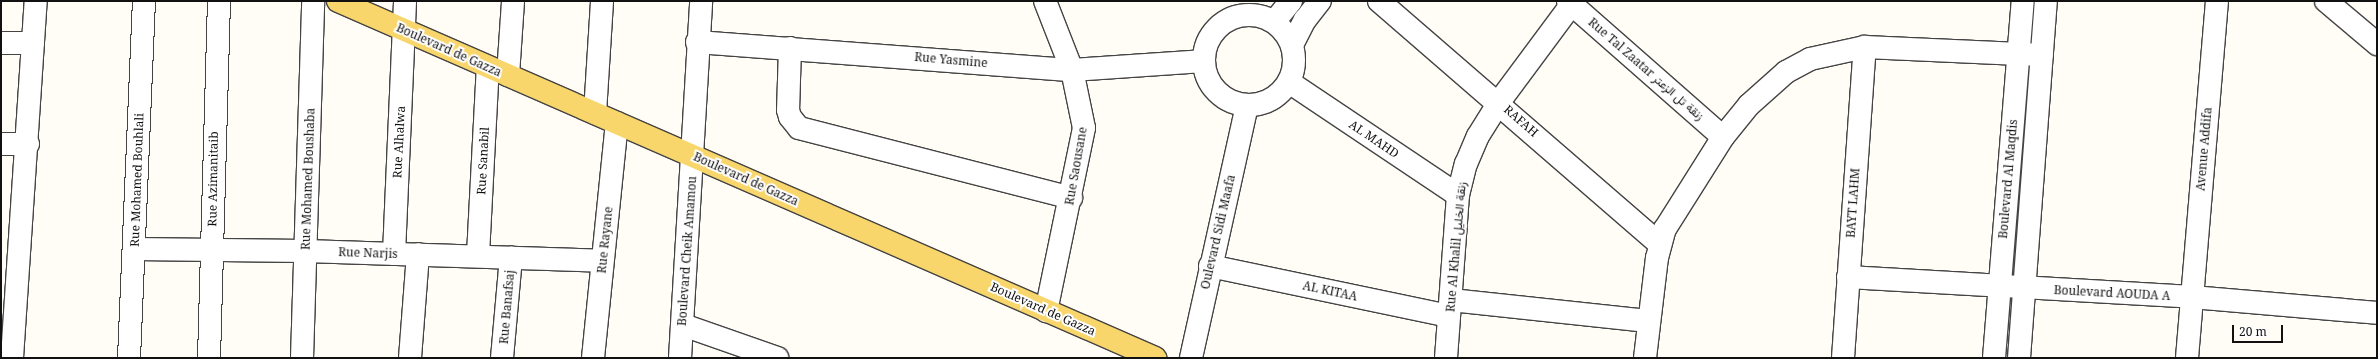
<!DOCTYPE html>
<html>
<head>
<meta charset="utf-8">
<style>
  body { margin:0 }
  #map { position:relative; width:2378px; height:359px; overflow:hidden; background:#fffdf5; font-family:"Noto Serif",Vazirmatn,serif }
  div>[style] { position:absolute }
  .roads { filter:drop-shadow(1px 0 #444) drop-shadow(-1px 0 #444) drop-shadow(0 1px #444) drop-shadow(0 -1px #444) }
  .minor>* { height:22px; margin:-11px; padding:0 11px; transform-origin:11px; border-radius:11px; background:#fff }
  .minor>.ring { margin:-11px; padding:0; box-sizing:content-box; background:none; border:22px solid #fff; border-radius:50% }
  .major>* { height:22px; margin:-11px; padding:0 11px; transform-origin:11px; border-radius:11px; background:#f9d66b }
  span { translate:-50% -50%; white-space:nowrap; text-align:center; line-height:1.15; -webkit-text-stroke:4px #fff; paint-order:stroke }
  .street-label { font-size:12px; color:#111 }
  .frame { position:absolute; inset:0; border:2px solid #111; pointer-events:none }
  .scale { position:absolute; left:2232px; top:325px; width:51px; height:18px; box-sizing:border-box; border:2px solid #111; border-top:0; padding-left:5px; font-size:12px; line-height:14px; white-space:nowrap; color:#111; -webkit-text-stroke:3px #fff; paint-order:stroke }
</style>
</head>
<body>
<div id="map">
  <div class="roads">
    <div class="minor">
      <i style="left:1045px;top:1px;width:74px;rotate:68.6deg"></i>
      <i style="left:1072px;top:70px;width:59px;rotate:78.3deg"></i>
      <i style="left:1084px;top:128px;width:187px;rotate:101.7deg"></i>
      <i style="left:1379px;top:1px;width:371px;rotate:40.9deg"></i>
      <i style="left:1568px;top:1px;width:206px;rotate:41.3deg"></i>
      <i style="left:2326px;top:1px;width:67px;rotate:40.1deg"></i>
      <i class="ring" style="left:1204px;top:15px;width:68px;height:68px"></i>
      <i style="left:1274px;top:22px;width:27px;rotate:-51deg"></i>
      <i style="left:697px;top:42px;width:376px;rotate:4.3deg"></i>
      <i style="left:1072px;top:70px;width:132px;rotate:-3.9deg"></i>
      <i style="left:1px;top:43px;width:32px"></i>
      <i style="left:1292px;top:45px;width:28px;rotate:-63deg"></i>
      <i style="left:1305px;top:20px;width:24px;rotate:-52deg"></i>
      <i style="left:790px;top:48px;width:62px;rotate:91.8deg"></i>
      <i style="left:788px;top:110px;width:7px;rotate:74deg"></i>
      <i style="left:790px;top:117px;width:14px;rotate:51deg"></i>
      <i style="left:799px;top:128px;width:281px;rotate:14.4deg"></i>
      <i style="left:508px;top:75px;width:74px;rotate:-86.1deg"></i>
      <i style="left:1289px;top:82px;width:203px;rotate:33.8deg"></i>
      <i style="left:595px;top:113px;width:112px;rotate:-86.4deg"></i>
      <i style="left:1px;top:144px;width:27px"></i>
      <i style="left:134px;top:249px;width:171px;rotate:0.7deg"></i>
      <i style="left:305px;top:251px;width:297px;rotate:1.9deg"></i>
      <i style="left:394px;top:254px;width:253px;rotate:-87.5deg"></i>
      <i style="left:478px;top:255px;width:188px;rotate:-87deg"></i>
      <i style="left:1210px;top:266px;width:244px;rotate:11.8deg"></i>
      <i style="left:1848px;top:277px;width:345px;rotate:3.3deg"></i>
      <i style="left:2192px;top:297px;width:186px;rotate:4.9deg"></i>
      <i style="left:1451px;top:300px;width:198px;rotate:6.1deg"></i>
      <i style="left:683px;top:325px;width:100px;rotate:19.3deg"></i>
      <i style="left:12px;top:358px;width:358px;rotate:-86.2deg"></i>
      <i style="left:129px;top:358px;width:357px;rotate:-87.6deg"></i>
      <i style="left:209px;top:358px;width:357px;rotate:-88.4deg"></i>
      <i style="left:302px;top:358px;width:357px;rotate:-88.2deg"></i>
      <i style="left:410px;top:358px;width:104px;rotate:-85.6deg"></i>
      <i style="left:502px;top:358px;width:101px;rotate:-84.9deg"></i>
      <i style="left:593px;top:358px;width:236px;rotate:-84.2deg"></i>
      <i style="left:680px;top:358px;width:358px;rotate:-86.6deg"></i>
      <i style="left:1191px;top:358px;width:259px;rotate:-77.5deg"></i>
      <i style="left:1446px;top:358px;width:163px;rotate:-85.8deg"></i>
      <i style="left:1458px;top:195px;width:32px;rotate:-76deg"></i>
      <i style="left:1466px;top:164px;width:30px;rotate:-67deg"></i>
      <i style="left:1478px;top:136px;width:40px;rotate:-58deg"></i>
      <i style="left:1499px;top:102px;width:126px;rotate:-53.4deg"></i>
      <i style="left:1645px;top:358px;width:101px;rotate:-83.2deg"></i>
      <i style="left:1657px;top:258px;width:30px;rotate:-75deg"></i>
      <i style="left:1665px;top:229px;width:109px;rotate:-57.8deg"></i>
      <i style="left:1723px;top:137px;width:41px;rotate:-50.9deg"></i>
      <i style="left:1749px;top:105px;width:50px;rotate:-41.7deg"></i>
      <i style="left:1786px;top:72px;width:27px;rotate:-28deg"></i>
      <i style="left:1810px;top:59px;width:56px;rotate:-12.3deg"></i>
      <i style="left:1865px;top:47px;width:177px;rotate:2.6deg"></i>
      <i style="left:1843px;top:358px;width:312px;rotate:-86deg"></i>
      <i style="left:1994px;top:358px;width:358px;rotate:-85.4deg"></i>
      <i style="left:2019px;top:358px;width:358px;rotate:-85.7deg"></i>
      <i style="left:2187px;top:358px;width:358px;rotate:-85.2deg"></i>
    </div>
    <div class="major">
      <i style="left:338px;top:1px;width:892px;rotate:23.6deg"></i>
    </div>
  </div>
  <div class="street-label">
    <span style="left:449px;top:50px;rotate:24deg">Boulevard de Gazza</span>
    <span style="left:951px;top:60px;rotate:5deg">Rue Yasmine</span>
    <span style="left:1646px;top:69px;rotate:41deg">Rue Tal Zaatar زنقة تل الزعتر</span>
    <span style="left:1521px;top:121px;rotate:41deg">RAFAH</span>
    <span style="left:1374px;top:139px;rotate:34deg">AL MAHD</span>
    <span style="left:399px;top:142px;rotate:-87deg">Rue Alhalwa</span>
    <span style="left:2204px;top:149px;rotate:-85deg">Avenue Addifa</span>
    <span style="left:483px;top:161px;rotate:-87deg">Rue Sanabil</span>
    <span style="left:1076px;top:166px;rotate:-80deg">Rue Saousane</span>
    <span style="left:213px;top:179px;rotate:-89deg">Rue Azimanitaib</span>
    <span style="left:308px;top:179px;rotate:-88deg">Rue Mohamed Boushaba</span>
    <span style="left:746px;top:179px;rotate:24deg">Boulevard de Gazza</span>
    <span style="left:2008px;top:179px;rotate:-85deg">Boulevard Al Maqdis</span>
    <span style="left:137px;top:180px;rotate:-88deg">Rue Mohamed Bouhlali</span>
    <span style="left:1853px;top:203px;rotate:-86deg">BAYT LAHM</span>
    <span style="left:1218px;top:232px;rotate:-77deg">Oulevard Sidi Maafa</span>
    <span style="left:605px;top:240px;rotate:-84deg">Rue Rayane</span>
    <span style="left:1456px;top:247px;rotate:-85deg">Rue Al Khalil زنقة الخليل</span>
    <span style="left:687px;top:251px;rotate:-86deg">Boulevard Cheik Amamou</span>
    <span style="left:368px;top:253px;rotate:2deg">Rue Narjis</span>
    <span style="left:1330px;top:291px;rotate:12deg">AL KITAA</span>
    <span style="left:2112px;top:293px;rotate:3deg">Boulevard AOUDA A</span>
    <span style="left:507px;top:307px;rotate:-85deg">Rue Banafsaj</span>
    <span style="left:1043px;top:309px;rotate:24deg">Boulevard de Gazza</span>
  </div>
  <div class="frame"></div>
  <div class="scale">20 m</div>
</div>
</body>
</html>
